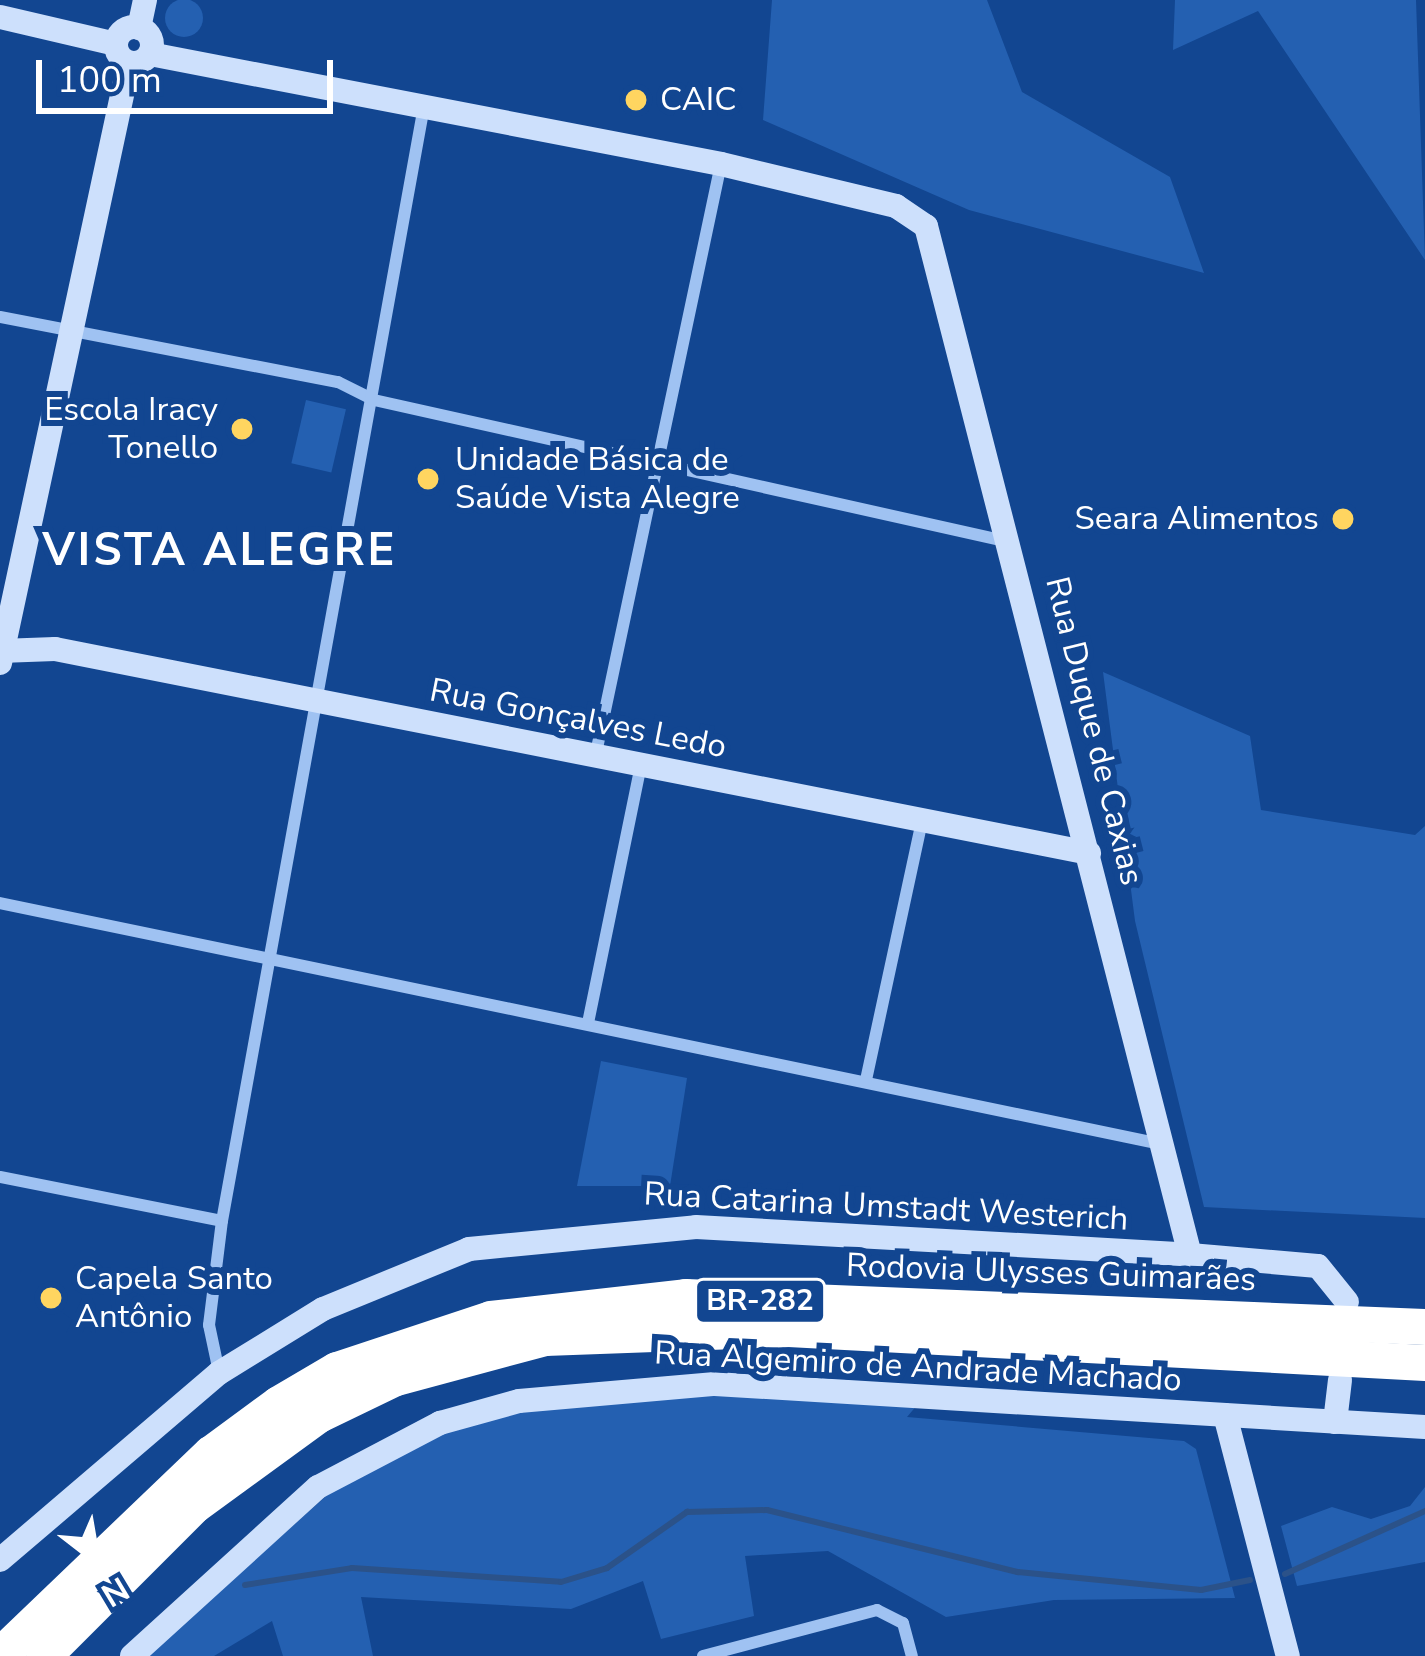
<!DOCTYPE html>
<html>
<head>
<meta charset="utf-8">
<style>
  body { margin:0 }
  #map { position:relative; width:1425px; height:1656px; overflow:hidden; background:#124691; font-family:"Nunito Sans",sans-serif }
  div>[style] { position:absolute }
  .green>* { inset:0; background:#2460b1; transform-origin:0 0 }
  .round { border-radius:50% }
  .stream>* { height:6px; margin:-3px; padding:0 3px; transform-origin:3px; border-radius:3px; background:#2b5289 }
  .street>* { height:12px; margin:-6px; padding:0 6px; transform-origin:6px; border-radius:6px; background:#9fc2f2 }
  .secondary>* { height:24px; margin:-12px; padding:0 12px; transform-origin:12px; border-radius:12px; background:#cde0fc }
  .secondary>.ring { margin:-12px; padding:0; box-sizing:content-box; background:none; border:24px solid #cde0fc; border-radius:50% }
  .highway>* { height:36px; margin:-18px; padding:0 18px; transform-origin:18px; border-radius:18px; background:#fff }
  .dots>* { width:33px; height:33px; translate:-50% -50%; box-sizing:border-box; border:6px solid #124691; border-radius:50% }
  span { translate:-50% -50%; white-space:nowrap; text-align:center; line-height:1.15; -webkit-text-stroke:12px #124691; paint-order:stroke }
  .shield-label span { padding:3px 9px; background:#124691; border:3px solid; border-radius:9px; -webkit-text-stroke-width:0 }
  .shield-label { font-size:30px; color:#fff; font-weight:700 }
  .poi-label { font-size:33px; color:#fff }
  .left { translate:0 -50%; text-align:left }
  .right { translate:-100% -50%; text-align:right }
  .street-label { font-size:33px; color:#fff }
  .district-label { font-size:45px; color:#fff; font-weight:700; letter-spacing:3px }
  .north { position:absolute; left:36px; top:1500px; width:120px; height:120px; -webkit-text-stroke:9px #124691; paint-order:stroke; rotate:149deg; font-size:33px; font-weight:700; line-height:48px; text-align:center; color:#fff }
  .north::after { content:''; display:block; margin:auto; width:42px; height:54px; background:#fff; clip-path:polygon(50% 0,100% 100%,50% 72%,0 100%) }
  .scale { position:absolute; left:36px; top:60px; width:297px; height:54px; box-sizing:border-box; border:6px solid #fff; border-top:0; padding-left:15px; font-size:36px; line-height:42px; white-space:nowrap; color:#fff; -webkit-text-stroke:9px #124691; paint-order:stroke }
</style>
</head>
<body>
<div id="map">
  <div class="green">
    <i class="round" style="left:165px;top:-1px;width:38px;height:38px"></i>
    <i style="clip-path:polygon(772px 0,987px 0,1022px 92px,1170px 177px,1204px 273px,969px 210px,763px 120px)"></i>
    <i style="clip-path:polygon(1175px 0,1416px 0,1425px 260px,1258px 11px,1173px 50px)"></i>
    <i style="left:306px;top:400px;width:41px;height:65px;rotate:13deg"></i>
    <i style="clip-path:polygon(1103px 672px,1250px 736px,1261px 810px,1415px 835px,1425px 826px,1425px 1218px,1204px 1207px,1135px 921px)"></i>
    <i style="clip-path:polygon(601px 1061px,687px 1078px,670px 1186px,577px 1186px)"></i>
    <i style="clip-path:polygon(605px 1391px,923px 1398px,907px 1417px,1184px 1441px,1196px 1449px,1235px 1598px,1054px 1600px,946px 1617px,828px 1551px,745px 1556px,754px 1616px,661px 1639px,643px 1581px,571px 1609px,361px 1597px,373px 1656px,283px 1656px,272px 1621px,214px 1656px,146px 1656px,333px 1490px,442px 1426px)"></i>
    <i style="clip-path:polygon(1425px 1487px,1425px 1562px,1297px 1586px,1281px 1526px,1332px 1507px,1371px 1519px,1410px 1506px)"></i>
  </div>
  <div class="stream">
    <i style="left:1285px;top:1574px;width:154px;rotate:-24.2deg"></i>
    <i style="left:245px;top:1585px;width:108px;rotate:-9deg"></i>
    <i style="left:352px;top:1568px;width:209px;rotate:3.8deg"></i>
    <i style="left:561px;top:1582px;width:48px;rotate:-16.9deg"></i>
    <i style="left:607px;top:1568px;width:98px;rotate:-35deg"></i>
    <i style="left:687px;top:1512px;width:80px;rotate:-1.4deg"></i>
    <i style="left:767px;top:1510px;width:259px;rotate:13.9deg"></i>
    <i style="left:1018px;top:1572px;width:184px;rotate:5.6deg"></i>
    <i style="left:1201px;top:1590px;width:50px;rotate:-11.5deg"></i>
  </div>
  <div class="street">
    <i style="left:0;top:317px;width:344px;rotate:10.9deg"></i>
    <i style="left:338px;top:382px;width:40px;rotate:26.6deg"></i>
    <i style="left:374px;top:400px;width:647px;rotate:12.6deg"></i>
    <i style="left:596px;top:753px;width:602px;rotate:-78.02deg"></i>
    <i style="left:0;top:903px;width:1186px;rotate:11.73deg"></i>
    <i style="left:588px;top:1023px;width:263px;rotate:-78.4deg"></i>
    <i style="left:866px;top:1080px;width:265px;rotate:-77.8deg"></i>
    <i style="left:0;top:1177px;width:226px;rotate:11.2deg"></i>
    <i style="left:219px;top:1372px;width:48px;rotate:-102deg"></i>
    <i style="left:209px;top:1325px;width:105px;rotate:-82.9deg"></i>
    <i style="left:222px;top:1221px;width:1133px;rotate:-79.73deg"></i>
    <i style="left:703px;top:1656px;width:180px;rotate:-14.8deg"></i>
    <i style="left:877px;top:1610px;width:29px;rotate:27deg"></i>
    <i style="left:903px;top:1623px;width:34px;rotate:75deg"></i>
  </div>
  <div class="secondary">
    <i style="left:0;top:17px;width:119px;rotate:13.1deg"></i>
    <i class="ring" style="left:116px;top:27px;width:12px;height:12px"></i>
    <i style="left:139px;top:28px;width:29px;rotate:-78deg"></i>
    <i style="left:150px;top:54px;width:581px;rotate:10.9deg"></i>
    <i style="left:721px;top:164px;width:180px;rotate:13.5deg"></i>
    <i style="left:896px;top:206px;width:36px;rotate:34deg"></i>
    <i style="left:926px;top:226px;width:1062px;rotate:75.61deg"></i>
    <i style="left:0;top:651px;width:55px;rotate:-2.1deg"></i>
    <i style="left:55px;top:649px;width:1054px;rotate:11.16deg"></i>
    <i style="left:0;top:663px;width:614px;rotate:-77.87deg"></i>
    <i style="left:1225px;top:1415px;width:249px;rotate:75.4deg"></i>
    <i style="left:1335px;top:1422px;width:42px;rotate:-83.2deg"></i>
    <i style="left:0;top:1560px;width:288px;rotate:-40.5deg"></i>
    <i style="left:219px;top:1373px;width:122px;rotate:-31.6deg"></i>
    <i style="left:323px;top:1309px;width:158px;rotate:-22.3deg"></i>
    <i style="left:469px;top:1249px;width:228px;rotate:-5.5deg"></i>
    <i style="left:696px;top:1227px;width:495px;rotate:3.2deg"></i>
    <i style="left:1190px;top:1255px;width:128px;rotate:4.9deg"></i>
    <i style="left:1318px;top:1266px;width:46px;rotate:51.1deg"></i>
    <i style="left:132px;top:1656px;width:251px;rotate:-42.3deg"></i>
    <i style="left:318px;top:1487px;width:138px;rotate:-27.7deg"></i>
    <i style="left:440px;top:1423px;width:82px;rotate:-15.6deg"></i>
    <i style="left:519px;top:1401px;width:197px;rotate:-5deg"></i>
    <i style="left:715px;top:1384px;width:711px;rotate:3.47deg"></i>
  </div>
  <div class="highway">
    <i style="left:0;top:1656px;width:292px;rotate:-43.8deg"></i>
    <i style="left:211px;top:1454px;width:84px;rotate:-36.3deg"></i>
    <i style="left:279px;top:1404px;width:67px;rotate:-30.4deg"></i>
    <i style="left:337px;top:1370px;width:162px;rotate:-18.3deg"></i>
    <i style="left:491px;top:1319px;width:196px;rotate:-6.4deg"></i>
    <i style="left:686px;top:1297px;width:740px;rotate:2.32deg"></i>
    <i style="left:44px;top:1656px;width:212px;rotate:-45deg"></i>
    <i style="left:194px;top:1506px;width:155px;rotate:-36.1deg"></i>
    <i style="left:319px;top:1415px;width:85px;rotate:-25.7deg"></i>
    <i style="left:396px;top:1378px;width:154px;rotate:-15deg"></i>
    <i style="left:545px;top:1338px;width:244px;rotate:-2.1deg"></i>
    <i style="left:789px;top:1329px;width:637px;rotate:3.06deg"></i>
  </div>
  <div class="dots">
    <i style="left:636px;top:100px;background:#ffd560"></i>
    <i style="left:242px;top:429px;background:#ffd560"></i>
    <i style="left:428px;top:479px;background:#ffd560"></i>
    <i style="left:1343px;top:519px;background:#ffd560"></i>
    <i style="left:51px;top:1298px;background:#ffd560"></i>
  </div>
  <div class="shield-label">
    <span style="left:760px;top:1301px">BR-282</span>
  </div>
  <div class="poi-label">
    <span class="left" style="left:660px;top:100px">CAIC</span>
    <span class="right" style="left:218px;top:429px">Escola Iracy<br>Tonello</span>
    <span class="left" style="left:455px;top:479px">Unidade Básica de<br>Saúde Vista Alegre</span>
    <span class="right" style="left:1319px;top:519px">Seara Alimentos</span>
    <span class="left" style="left:75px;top:1298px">Capela Santo<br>Antônio</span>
  </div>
  <div class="street-label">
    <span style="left:578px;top:719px;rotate:11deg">Rua Gonçalves Ledo</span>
    <span style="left:1094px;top:731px;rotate:76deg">Rua Duque de Caxias</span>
    <span style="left:886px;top:1207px;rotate:3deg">Rua Catarina Umstadt Westerich</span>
    <span style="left:1051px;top:1273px;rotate:2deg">Rodovia Ulysses Guimarães</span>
    <span style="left:918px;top:1367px;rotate:3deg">Rua Algemiro de Andrade Machado</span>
  </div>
  <div class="district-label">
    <span style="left:220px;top:551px">VISTA ALEGRE</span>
  </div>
  <div class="north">N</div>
  <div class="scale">100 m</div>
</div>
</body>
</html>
